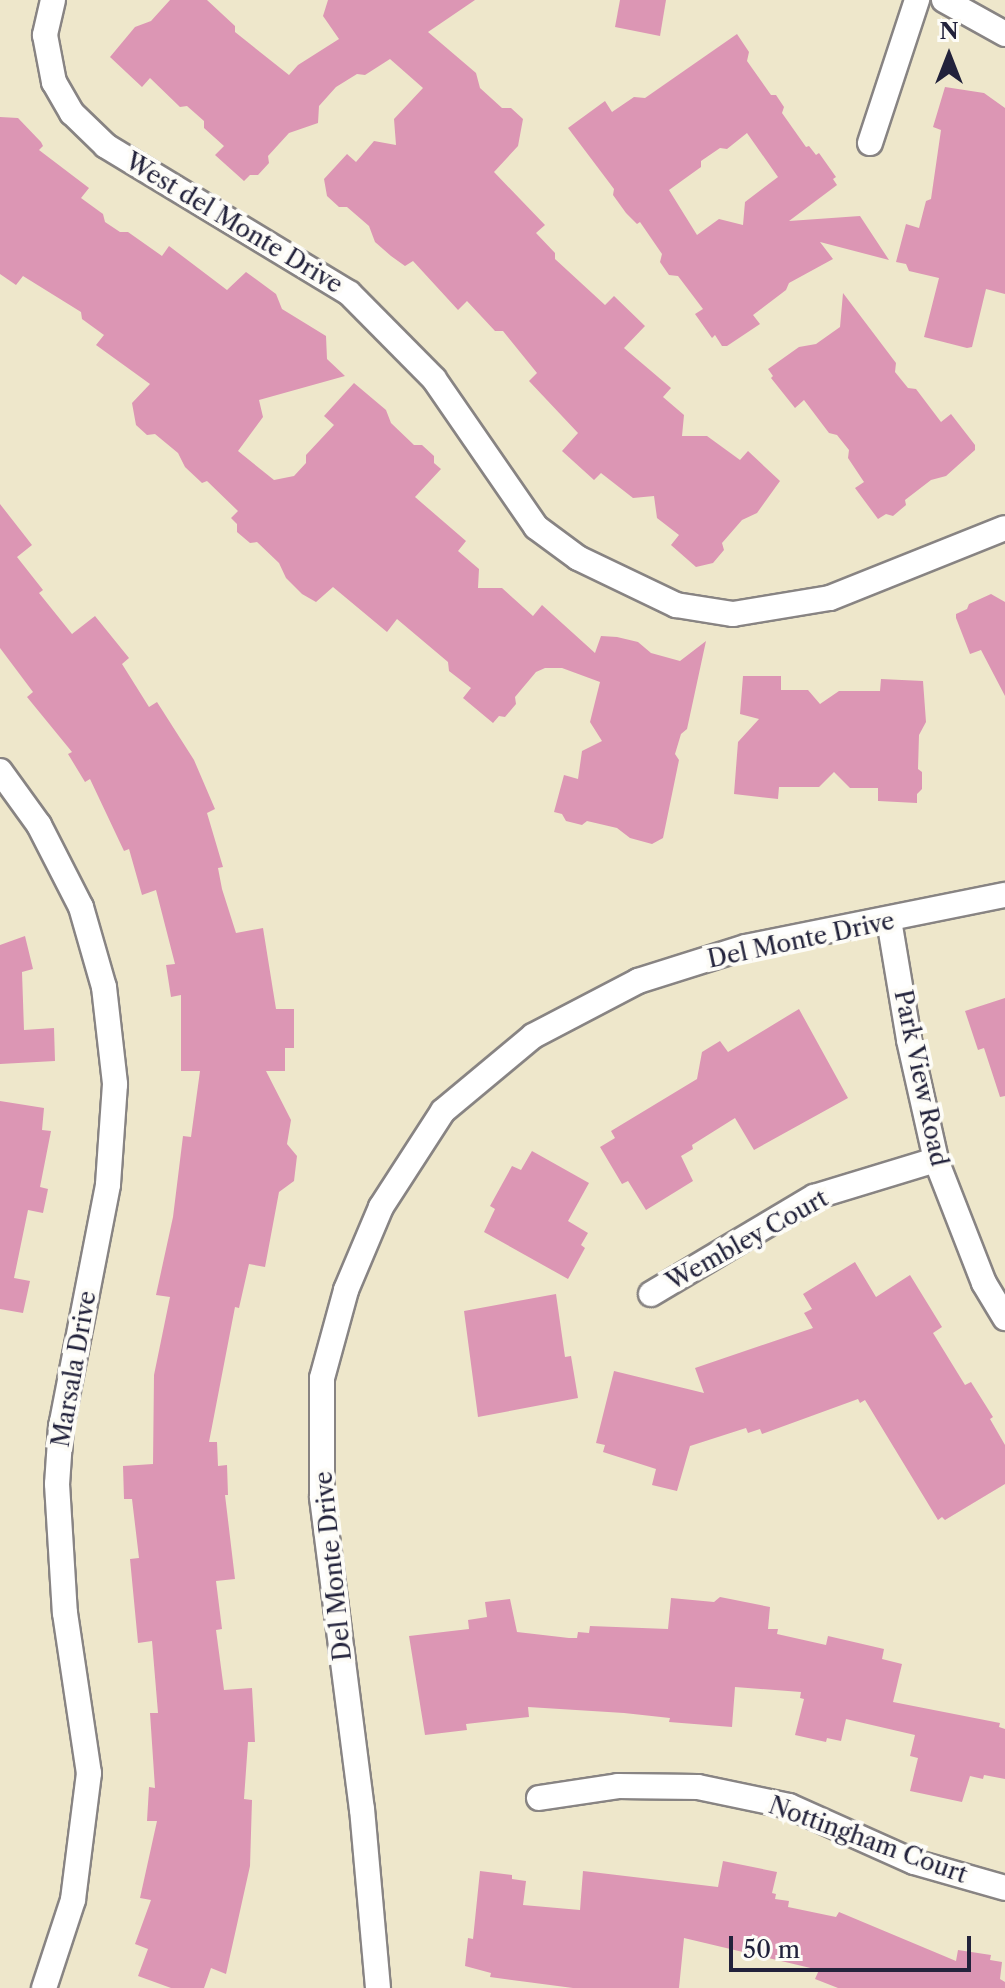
<!DOCTYPE html>
<html>
<head>
<meta charset="utf-8">
<style>
  body { margin:0 }
  #map { position:relative; width:1005px; height:1988px; overflow:hidden; background:#eee7cb; font-family:"Libre Caslon Text",serif }
  div>[style] { position:absolute }
  .building>* { inset:0; background:#dc96b4 }
  .roads { filter:drop-shadow(2px 0 #888483) drop-shadow(-2px 0 #888483) drop-shadow(0 2px #888483) drop-shadow(0 -2px #888483) }
  .minor>* { height:24px; margin:-12px; padding:0 12px; transform-origin:12px; border-radius:12px; background:#fff }
  span { translate:-50% -50%; white-space:nowrap; text-align:center; line-height:1.15; -webkit-text-stroke:8px #fdfcf7; paint-order:stroke }
  .street-label { font-size:24px; color:#22223b }
  .north { position:absolute; left:909px; top:16px; width:80px; height:80px; -webkit-text-stroke:6px #fdfcf7; paint-order:stroke; rotate:0deg; font-size:22px; font-weight:700; line-height:32px; text-align:center; color:#22223b }
  .north::after { content:''; display:block; margin:auto; width:28px; height:36px; background:#22223b; clip-path:polygon(50% 0,100% 100%,50% 72%,0 100%) }
  .scale { position:absolute; left:729px; top:1936px; width:242px; height:36px; box-sizing:border-box; border:4px solid #22223b; border-top:0; padding-left:10px; font-size:24px; line-height:28px; white-space:nowrap; color:#22223b; -webkit-text-stroke:6px #fdfcf7; paint-order:stroke }
</style>
</head>
<body>
<div id="map">
  <div class="building">
    <i style="clip-path:polygon(170px 0,207px 0,235px 26px,235px 32px,289px 75px,298px 65px,339px 39px,323px 16px,328px 0,475px 0,428px 32px,476px 73px,480px 88px,502px 108px,511px 108px,523px 119px,518px 146px,494px 172px,545px 225px,536px 233px,555px 253px,555px 259px,605px 305px,614px 296px,645px 326px,624px 348px,671px 388px,663px 397px,684px 415px,682px 436px,707px 436px,740px 460px,748px 451px,780px 481px,757px 513px,742px 520px,722px 543px,724px 550px,713px 563px,696px 567px,671px 545px,679px 535px,657px 518px,654px 496px,633px 498px,601px 473px,594px 480px,562px 451px,578px 433px,529px 381px,537px 373px,503px 331px,495px 331px,467px 301px,458px 310px,413px 261px,405px 266px,391px 256px,375px 242px,369px 226px,347px 207px,339px 207px,327px 196px,324px 179px,347px 154px,356px 162px,374px 141px,396px 145px,394px 119px,423px 88px,390px 59px,365px 75px,357px 74px,336px 87px,319px 106px,318px 123px,289px 133px,268px 156px,269px 163px,258px 175px,250px 175px,244px 181px,215px 155px,224px 146px,204px 128px,204px 121px,187px 106px,180px 107px,150px 78px,142px 87px,110px 57px,135px 27px,151px 21px)"></i>
    <i style="clip-path:polygon(620px 0,666px 0,660px 36px,615px 27px)"></i>
    <i style="clip-path:polygon(evenodd,737px 34px,749px 52px,747px 61px,771px 95px,776px 95px,784px 107px,782px 113px,806px 147px,809px 146px,816px 155px,819px 153px,836px 177px,833px 179px,837px 185px,789px 221px,860px 216px,889px 260px,820px 242px,833px 259px,789px 283px,786px 290px,753px 315px,760px 324px,727px 346px,722px 346px,715px 335px,712px 338px,695px 314px,703px 309px,678px 276px,669px 275px,660px 262px,662px 254px,640px 222px,637px 224px,626px 213px,613px 195px,614px 189px,568px 128px,605px 101px,612px 112px,634px 97px,645px 98px,737px 34px,747px 133px,778px 177px,745px 202px,743px 225px,719px 219px,697px 235px,669px 190px,701px 167px,701px 161px,720px 148px,727px 149px,747px 133px)"></i>
    <i style="clip-path:polygon(945px 87px,984px 93px,1005px 108px,1005px 294px,986px 289px,972px 347px,967px 348px,924px 337px,939px 278px,909px 271px,906px 264px,896px 262px,906px 224px,919px 228px,926px 201px,931px 199px,941px 130px,933px 127px)"></i>
    <i style="clip-path:polygon(0 117px,18px 118px,41px 142px,43px 146px,39px 150px,89px 188px,81px 198px,103px 214px,105px 222px,120px 232px,128px 232px,162px 256px,169px 246px,227px 290px,246px 272px,276px 294px,282px 309px,326px 336px,327px 359px,345px 376px,259px 400px,263px 417px,238px 451px,274px 480px,294px 476px,306px 463px,306px 455px,334px 425px,324px 416px,354px 383px,386px 410px,391px 423px,414px 445px,422px 445px,434px 456px,434px 463px,441px 469px,415px 497px,466px 541px,458px 551px,479px 569px,478px 588px,502px 588px,533px 616px,542px 605px,595px 653px,601px 636px,617px 637px,638px 642px,651px 653px,680px 661px,706px 641px,687px 729px,681px 734px,675px 754px,679px 760px,663px 838px,652px 844px,630px 838px,617px 828px,587px 821px,582px 825px,566px 821px,562px 814px,554px 812px,564px 775px,578px 779px,582px 751px,602px 741px,590px 722px,600px 682px,562px 668px,545px 668px,536px 672px,515px 697px,516px 704px,505px 717px,499px 716px,493px 723px,463px 698px,471px 688px,449px 671px,448px 662px,397px 619px,387px 632px,333px 587px,316px 602px,302px 594px,286px 578px,279px 563px,257px 542px,250px 543px,237px 532px,237px 524px,231px 518px,238px 511px,207px 481px,202px 483px,185px 467px,178px 453px,155px 434px,147px 435px,136px 425px,132px 403px,150px 384px,96px 345px,104px 335px,82px 319px,81px 312px,23px 276px,16px 285px,0 274px)"></i>
    <i style="clip-path:polygon(843px 293px,896px 363px,895px 372px,908px 388px,916px 389px,941px 422px,951px 414px,975px 445px,975px 450px,946px 476px,931px 480px,905px 500px,906px 505px,893px 516px,886px 514px,878px 519px,855px 488px,864px 482px,848px 458px,849px 450px,837px 435px,829px 433px,804px 400px,795px 408px,771px 378px,773px 376px,768px 369px,799px 347px,816px 344px,840px 327px)"></i>
    <i style="clip-path:polygon(0 504px,32px 545px,17px 557px,43px 590px,39px 593px,72px 634px,95px 616px,129px 658px,122px 664px,149px 707px,157px 702px,194px 760px,215px 809px,207px 813px,223px 867px,218px 868px,222px 889px,236px 933px,263px 928px,276px 1009px,294px 1009px,294px 1048px,285px 1048px,285px 1071px,266px 1071px,291px 1120px,287px 1144px,297px 1156px,294px 1181px,279px 1192px,265px 1267px,249px 1264px,239px 1308px,235px 1307px,209px 1442px,217px 1442px,218px 1466px,227px 1465px,228px 1495px,225px 1495px,235px 1579px,216px 1581px,222px 1629px,216px 1630px,224px 1690px,252px 1688px,255px 1742px,248px 1742px,244px 1799px,252px 1800px,250px 1866px,226px 1974px,211px 1968px,204px 1988px,171px 1988px,138px 1976px,148px 1949px,135px 1944px,151px 1900px,140px 1898px,157px 1821px,147px 1821px,149px 1787px,155px 1788px,150px 1713px,158px 1713px,152px 1641px,138px 1643px,130px 1559px,139px 1558px,132px 1499px,124px 1499px,123px 1466px,153px 1464px,154px 1375px,170px 1297px,156px 1295px,173px 1217px,183px 1136px,191px 1137px,200px 1071px,181px 1071px,181px 995px,171px 997px,166px 965px,175px 964px,156px 890px,142px 895px,129px 849px,124px 851px,90px 779px,85px 782px,68px 754px,72px 752px,27px 697px,33px 692px,0 648px)"></i>
    <i style="clip-path:polygon(991px 594px,1005px 602px,1005px 696px,981px 650px,970px 654px,956px 618px,956px 614px,967px 609px,969px 604px)"></i>
    <i style="clip-path:polygon(743px 676px,781px 676px,781px 690px,808px 690px,820px 704px,839px 691px,880px 691px,881px 679px,923px 681px,926px 722px,919px 735px,918px 769px,922px 772px,922px 789px,917px 794px,917px 803px,878px 801px,878px 788px,850px 788px,834px 772px,819px 787px,779px 787px,778px 799px,734px 794px,738px 742px,759px 719px,740px 714px)"></i>
    <i style="clip-path:polygon(25px 936px,33px 969px,22px 972px,24px 1030px,54px 1028px,55px 1061px,0 1064px,0 945px)"></i>
    <i style="clip-path:polygon(1005px 998px,1005px 1096px,1000px 1097px,984px 1048px,978px 1050px,965px 1011px)"></i>
    <i style="clip-path:polygon(799px 1009px,848px 1098px,754px 1150px,735px 1118px,692px 1145px,693px 1149px,681px 1156px,693px 1181px,646px 1210px,628px 1181px,622px 1184px,600px 1147px,615px 1138px,611px 1131px,697px 1079px,702px 1052px,720px 1041px,728px 1052px)"></i>
    <i style="clip-path:polygon(0 1101px,44px 1108px,42px 1130px,51px 1131px,40px 1187px,48px 1189px,43px 1213px,28px 1210px,14px 1278px,30px 1281px,23px 1313px,0 1309px)"></i>
    <i style="clip-path:polygon(532px 1151px,589px 1183px,568px 1221px,588px 1233px,581px 1245px,585px 1248px,568px 1279px,484px 1232px,495px 1209px,490px 1206px,512px 1166px,521px 1170px)"></i>
    <i style="clip-path:polygon(855px 1262px,876px 1297px,910px 1275px,942px 1327px,933px 1333px,965px 1385px,971px 1382px,993px 1417px,990px 1419px,1005px 1445px,1005px 1484px,945px 1520px,942px 1517px,938px 1520px,865px 1400px,860px 1403px,858px 1399px,762px 1434px,760px 1429px,748px 1433px,746px 1428px,690px 1446px,677px 1491px,652px 1485px,656px 1469px,603px 1452px,605px 1445px,596px 1443px,614px 1371px,704px 1393px,695px 1368px,813px 1328px,804px 1313px,812px 1309px,803px 1294px)"></i>
    <i style="clip-path:polygon(556px 1294px,565px 1357px,571px 1356px,578px 1398px,478px 1417px,464px 1311px)"></i>
    <i style="clip-path:polygon(720px 1597px,770px 1607px,768px 1629px,778px 1629px,777px 1634px,826px 1645px,828px 1636px,884px 1649px,882px 1659px,902px 1664px,893px 1702px,1000px 1723px,999px 1727px,1005px 1729px,1005px 1779px,984px 1775px,983px 1779px,970px 1776px,962px 1802px,910px 1791px,918px 1758px,910px 1756px,915px 1735px,846px 1719px,841px 1741px,827px 1738px,826px 1742px,795px 1735px,804px 1699px,800px 1698px,801px 1692px,735px 1687px,732px 1727px,669px 1722px,670px 1718px,624px 1713px,528px 1707px,529px 1717px,466px 1724px,467px 1730px,425px 1735px,409px 1636px,469px 1629px,468px 1620px,487px 1617px,485px 1602px,510px 1599px,517px 1632px,569px 1638px,577px 1638px,578px 1632px,589px 1633px,590px 1626px,668px 1629px,671px 1598px,714px 1602px)"></i>
    <i style="clip-path:polygon(723px 1861px,777px 1872px,772px 1893px,776px 1894px,775px 1899px,789px 1901px,788px 1907px,836px 1917px,839px 1912px,956px 1961px,958px 1950px,991px 1955px,990px 1960px,1002px 1962px,1000px 1979px,1005px 1982px,1005px 1988px,838px 1988px,815px 1979px,819px 1970px,684px 1938px,679px 1988px,573px 1988px,490px 1977px,491px 1973px,465px 1966px,468px 1938px,473px 1939px,480px 1871px,512px 1875px,512px 1879px,526px 1881px,523px 1905px,580px 1910px,583px 1871px,718px 1887px)"></i>
  </div>
  <div class="roads">
    <div class="minor">
      <i style="left:53px;top:0;width:36px;rotate:103deg"></i>
      <i style="left:45px;top:35px;width:48px;rotate:79.2deg"></i>
      <i style="left:54px;top:82px;width:36px;rotate:60deg"></i>
      <i style="left:72px;top:113px;width:47px;rotate:44.1deg"></i>
      <i style="left:106px;top:146px;width:284px;rotate:31.2deg"></i>
      <i style="left:349px;top:293px;width:121px;rotate:45.3deg"></i>
      <i style="left:434px;top:379px;width:180px;rotate:55.4deg"></i>
      <i style="left:536px;top:527px;width:52px;rotate:36.4deg"></i>
      <i style="left:578px;top:558px;width:109px;rotate:25.6deg"></i>
      <i style="left:676px;top:605px;width:58px;rotate:9deg"></i>
      <i style="left:733px;top:614px;width:98px;rotate:-9.4deg"></i>
      <i style="left:830px;top:598px;width:188px;rotate:-21.8deg"></i>
      <i style="left:944px;top:0;width:70px;rotate:29.1deg"></i>
      <i style="left:870px;top:143px;width:151px;rotate:-71.8deg"></i>
      <i style="left:0;top:771px;width:67px;rotate:54.2deg"></i>
      <i style="left:39px;top:825px;width:92px;rotate:62.9deg"></i>
      <i style="left:81px;top:907px;width:83px;rotate:74deg"></i>
      <i style="left:104px;top:987px;width:98px;rotate:83.5deg"></i>
      <i style="left:115px;top:1084px;width:101px;rotate:94deg"></i>
      <i style="left:108px;top:1185px;width:246px;rotate:101deg"></i>
      <i style="left:61px;top:1426px;width:58px;rotate:93.9deg"></i>
      <i style="left:57px;top:1484px;width:129px;rotate:86.5deg"></i>
      <i style="left:65px;top:1613px;width:162px;rotate:81.5deg"></i>
      <i style="left:89px;top:1773px;width:128px;rotate:97.2deg"></i>
      <i style="left:73px;top:1900px;width:93px;rotate:108.2deg"></i>
      <i style="left:889px;top:920px;width:122px;rotate:80.5deg"></i>
      <i style="left:909px;top:1040px;width:123px;rotate:77.3deg"></i>
      <i style="left:936px;top:1160px;width:132px;rotate:68.7deg"></i>
      <i style="left:984px;top:1283px;width:41px;rotate:59deg"></i>
      <i style="left:651px;top:1294px;width:190px;rotate:-30.8deg"></i>
      <i style="left:814px;top:1197px;width:127px;rotate:-16.9deg"></i>
      <i style="left:539px;top:1798px;width:80px;rotate:-8.6deg"></i>
      <i style="left:618px;top:1786px;width:80px;rotate:0.7deg"></i>
      <i style="left:698px;top:1787px;width:93px;rotate:11.8deg"></i>
      <i style="left:789px;top:1806px;width:137px;rotate:24.1deg"></i>
      <i style="left:914px;top:1862px;width:95px;rotate:15.9deg"></i>
      <i style="left:378px;top:1988px;width:179px;rotate:-95.1deg"></i>
      <i style="left:362px;top:1810px;width:316px;rotate:-97.3deg"></i>
      <i style="left:322px;top:1497px;width:119px;rotate:-90deg"></i>
      <i style="left:322px;top:1378px;width:91px;rotate:-74.7deg"></i>
      <i style="left:346px;top:1290px;width:90px;rotate:-67.1deg"></i>
      <i style="left:381px;top:1207px;width:114px;rotate:-57.1deg"></i>
      <i style="left:443px;top:1111px;width:117px;rotate:-39.8deg"></i>
      <i style="left:533px;top:1036px;width:119px;rotate:-27.6deg"></i>
      <i style="left:638px;top:981px;width:113px;rotate:-17.5deg"></i>
      <i style="left:746px;top:947px;width:264px;rotate:-11.4deg"></i>
    </div>
  </div>
  <div class="street-label">
    <span style="left:234px;top:223px;rotate:31deg">West del Monte Drive</span>
    <span style="left:801px;top:940px;rotate:-12deg">Del Monte Drive</span>
    <span style="left:921px;top:1078px;rotate:78deg">Park View Road</span>
    <span style="left:747px;top:1240px;rotate:-29deg">Wembley Court</span>
    <span style="left:74px;top:1369px;rotate:-80deg">Marsala Drive</span>
    <span style="left:333px;top:1566px;rotate:-96deg">Del Monte Drive</span>
    <span style="left:868px;top:1840px;rotate:20deg">Nottingham Court</span>
  </div>
  <div class="north">N</div>
  <div class="scale">50 m</div>
</div>
</body>
</html>
